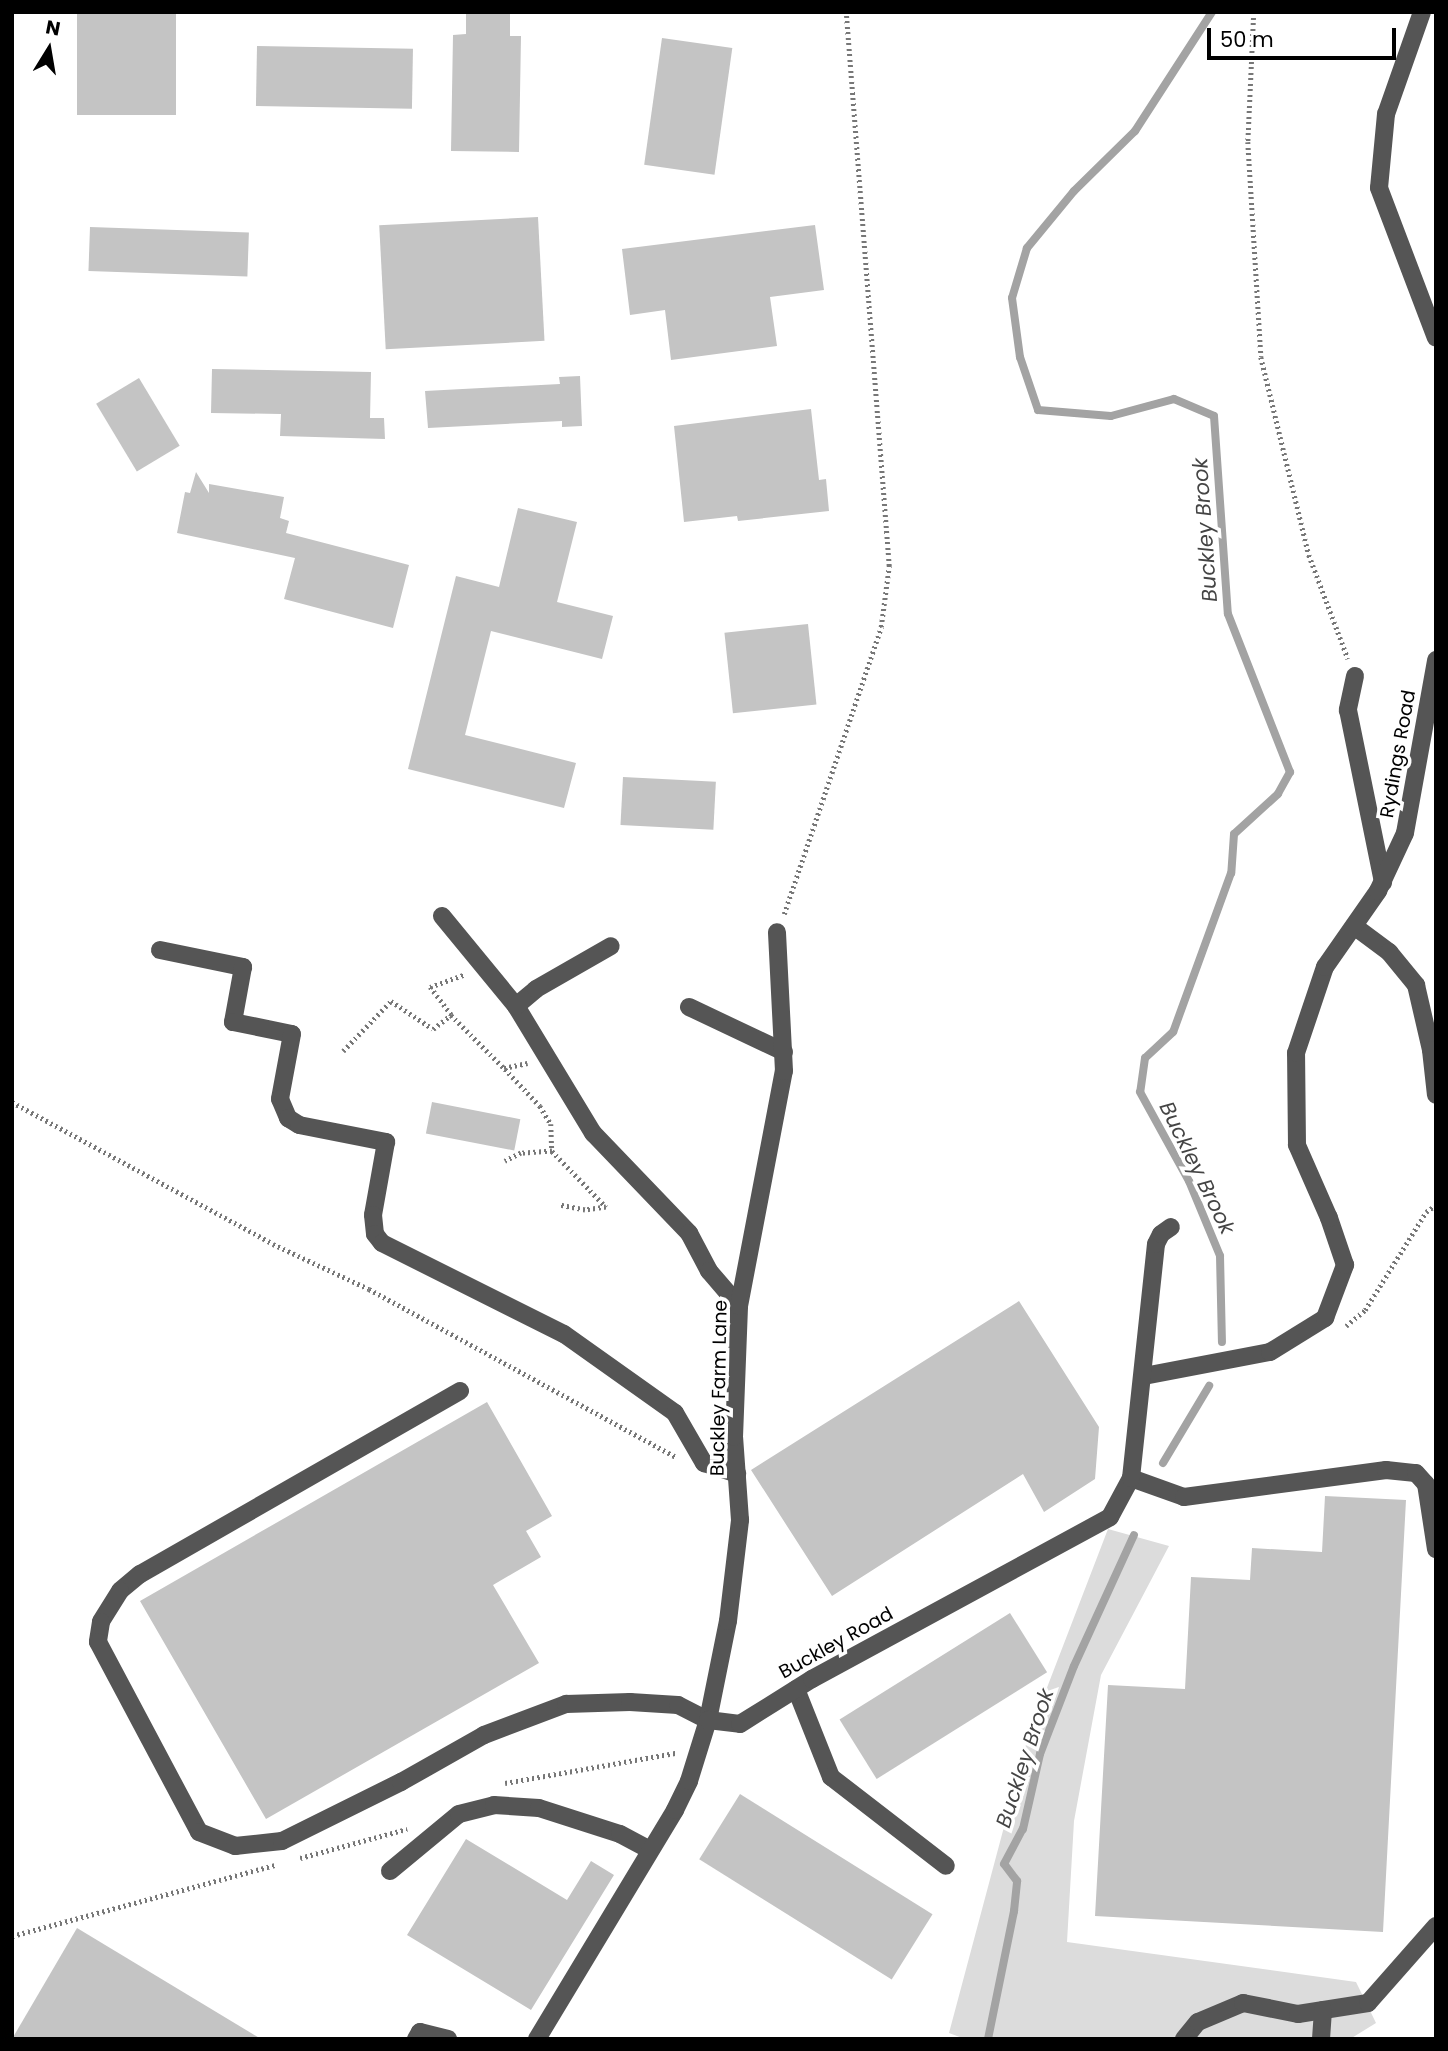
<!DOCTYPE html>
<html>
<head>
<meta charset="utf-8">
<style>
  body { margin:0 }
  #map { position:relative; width:1448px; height:2051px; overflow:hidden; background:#fff; font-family:Poppins,sans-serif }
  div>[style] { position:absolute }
  .green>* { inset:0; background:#dcdcdc }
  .stream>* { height:8px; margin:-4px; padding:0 4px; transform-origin:4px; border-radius:4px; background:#a3a3a3 }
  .building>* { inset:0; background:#c4c4c4; transform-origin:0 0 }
  .path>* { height:4.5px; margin-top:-2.25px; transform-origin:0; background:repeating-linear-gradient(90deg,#777 0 2px,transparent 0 5.5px) }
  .minor>* { height:18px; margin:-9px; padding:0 9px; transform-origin:9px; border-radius:9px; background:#555 }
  span { translate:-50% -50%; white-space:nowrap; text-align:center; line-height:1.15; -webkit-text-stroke:7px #fff; paint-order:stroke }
  .street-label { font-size:19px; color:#000 }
  .water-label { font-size:21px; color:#444; font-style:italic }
  .frame { position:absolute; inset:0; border:14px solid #000; pointer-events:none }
  .north { position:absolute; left:14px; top:14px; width:70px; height:70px; -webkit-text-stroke:5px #fff; paint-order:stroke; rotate:11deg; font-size:19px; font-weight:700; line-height:28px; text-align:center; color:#000 }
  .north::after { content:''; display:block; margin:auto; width:24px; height:32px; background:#000; clip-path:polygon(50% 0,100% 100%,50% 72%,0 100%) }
  .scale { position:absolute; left:1207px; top:28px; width:189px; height:32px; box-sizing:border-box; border:4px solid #000; border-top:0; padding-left:9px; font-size:21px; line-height:24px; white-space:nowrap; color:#000; -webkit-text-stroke:5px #fff; paint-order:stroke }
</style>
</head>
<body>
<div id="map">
  <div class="green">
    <i style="clip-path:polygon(1108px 1529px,1169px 1546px,1101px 1675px,1074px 1821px,1067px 1942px,1356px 1982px,1376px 2023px,1350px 2039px,965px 2039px,949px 2033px,1028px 1737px)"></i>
  </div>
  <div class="stream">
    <i style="left:1212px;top:12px;width:142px;rotate:122.9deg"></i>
    <i style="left:1135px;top:131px;width:86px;rotate:135.5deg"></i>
    <i style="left:1074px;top:191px;width:74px;rotate:129.5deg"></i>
    <i style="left:1027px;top:248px;width:52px;rotate:106.7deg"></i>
    <i style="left:1012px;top:298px;width:60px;rotate:82.3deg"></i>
    <i style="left:1020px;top:357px;width:56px;rotate:71.2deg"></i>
    <i style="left:1038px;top:410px;width:73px;rotate:4.7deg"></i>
    <i style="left:1111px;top:416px;width:65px;rotate:-15.1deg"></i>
    <i style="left:1174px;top:399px;width:43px;rotate:23deg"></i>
    <i style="left:1214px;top:416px;width:198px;rotate:86deg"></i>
    <i style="left:1228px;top:614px;width:170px;rotate:68.6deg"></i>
    <i style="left:1290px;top:772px;width:25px;rotate:119deg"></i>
    <i style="left:1278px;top:794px;width:59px;rotate:137.7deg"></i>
    <i style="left:1234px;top:834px;width:39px;rotate:94deg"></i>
    <i style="left:1231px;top:873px;width:169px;rotate:110deg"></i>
    <i style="left:1173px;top:1032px;width:38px;rotate:137deg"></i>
    <i style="left:1145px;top:1058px;width:34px;rotate:98deg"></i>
    <i style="left:1140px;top:1092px;width:102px;rotate:61.2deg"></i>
    <i style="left:1189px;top:1181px;width:81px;rotate:67.5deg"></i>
    <i style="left:1220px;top:1256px;width:86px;rotate:88.7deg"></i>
    <i style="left:1163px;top:1463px;width:90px;rotate:-59.1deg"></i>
    <i style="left:988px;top:2039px;width:131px;rotate:-78.5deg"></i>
    <i style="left:1014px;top:1911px;width:30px;rotate:-84deg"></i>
    <i style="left:1017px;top:1881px;width:21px;rotate:-127deg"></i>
    <i style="left:1004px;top:1864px;width:40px;rotate:-62deg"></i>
    <i style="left:1023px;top:1829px;width:77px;rotate:-77.2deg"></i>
    <i style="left:1040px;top:1754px;width:94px;rotate:-68.9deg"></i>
    <i style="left:1074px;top:1666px;width:144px;rotate:-65.4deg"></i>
  </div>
  <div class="building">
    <i style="left:77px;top:12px;width:99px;height:103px"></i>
    <i style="clip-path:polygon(466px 12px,510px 12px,510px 36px,521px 36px,519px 152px,451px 151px,453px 35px,466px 34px)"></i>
    <i style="left:662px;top:38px;width:71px;height:128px;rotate:8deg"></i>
    <i style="left:257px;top:46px;width:156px;height:60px;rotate:1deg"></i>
    <i style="left:538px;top:217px;width:124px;height:159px;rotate:87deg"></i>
    <i style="clip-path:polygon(815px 225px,824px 290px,770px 297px,777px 346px,671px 360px,665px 310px,630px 315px,622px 249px)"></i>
    <i style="left:90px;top:227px;width:159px;height:44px;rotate:2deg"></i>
    <i style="clip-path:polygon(212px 369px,371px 372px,370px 418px,384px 418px,385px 439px,280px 436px,281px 414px,211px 413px)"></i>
    <i style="clip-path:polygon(580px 376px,582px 426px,562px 427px,562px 421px,428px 428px,425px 391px,560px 384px,559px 377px)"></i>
    <i style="left:139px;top:378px;width:79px;height:50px;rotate:59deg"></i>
    <i style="clip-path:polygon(811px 409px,819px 480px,826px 479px,829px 511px,738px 521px,737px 516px,684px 522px,674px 426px)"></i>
    <i style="clip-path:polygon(196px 472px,209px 493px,209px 484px,284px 497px,280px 518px,289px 521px,286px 533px,409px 565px,393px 628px,284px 599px,295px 558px,177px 533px,185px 492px,190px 493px)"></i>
    <i style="clip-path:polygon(518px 508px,577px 522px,557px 602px,613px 616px,602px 659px,491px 631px,465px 735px,576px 763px,564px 808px,408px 769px,456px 576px,499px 587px)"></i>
    <i style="left:808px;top:624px;width:81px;height:84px;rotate:84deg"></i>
    <i style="left:623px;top:777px;width:93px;height:48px;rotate:3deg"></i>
    <i style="left:432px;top:1102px;width:90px;height:32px;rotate:11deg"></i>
    <i style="clip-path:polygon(1019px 1301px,1099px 1427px,1095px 1479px,1044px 1512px,1023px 1474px,832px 1596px,751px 1470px)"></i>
    <i style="clip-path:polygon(487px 1402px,552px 1516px,526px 1531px,541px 1557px,493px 1585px,539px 1663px,266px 1819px,140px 1601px)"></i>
    <i style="clip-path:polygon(1325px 1496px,1406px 1500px,1383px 1932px,1095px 1916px,1108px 1685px,1185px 1689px,1191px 1577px,1250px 1580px,1252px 1548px,1322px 1552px)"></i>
    <i style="left:1010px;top:1613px;width:70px;height:201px;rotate:58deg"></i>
    <i style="left:740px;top:1794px;width:227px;height:77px;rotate:32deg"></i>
    <i style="clip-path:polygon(466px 1839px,567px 1900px,591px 1861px,614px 1875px,531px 2010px,407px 1935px)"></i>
    <i style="clip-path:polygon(77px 1928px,261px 2039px,12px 2039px)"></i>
  </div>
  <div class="path">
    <i style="left:1254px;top:12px;width:130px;rotate:92.6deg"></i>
    <i style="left:1248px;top:142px;width:215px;rotate:86.5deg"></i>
    <i style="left:1261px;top:357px;width:204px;rotate:76.4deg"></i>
    <i style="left:1309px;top:555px;width:111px;rotate:69.4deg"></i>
    <i style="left:784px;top:914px;width:303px;rotate:-71.3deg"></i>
    <i style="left:881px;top:627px;width:62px;rotate:-82.5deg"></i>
    <i style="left:889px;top:566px;width:556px;rotate:-94.44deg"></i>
    <i style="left:451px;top:1015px;width:35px;rotate:-127deg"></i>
    <i style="left:430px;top:987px;width:37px;rotate:-20deg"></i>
    <i style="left:343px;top:1051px;width:69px;rotate:-46.2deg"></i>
    <i style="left:391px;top:1001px;width:50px;rotate:33.7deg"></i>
    <i style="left:433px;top:1029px;width:23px;rotate:-38deg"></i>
    <i style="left:451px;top:1015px;width:75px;rotate:45deg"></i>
    <i style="left:504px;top:1068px;width:24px;rotate:-12deg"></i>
    <i style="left:505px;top:1069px;width:51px;rotate:46.6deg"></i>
    <i style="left:540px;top:1106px;width:21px;rotate:59deg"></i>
    <i style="left:551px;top:1124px;width:27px;rotate:88deg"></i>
    <i style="left:552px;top:1151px;width:31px;rotate:176deg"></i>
    <i style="left:521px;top:1153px;width:18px;rotate:153deg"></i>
    <i style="left:12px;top:1102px;width:297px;rotate:28.5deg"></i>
    <i style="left:273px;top:1244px;width:106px;rotate:25.1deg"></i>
    <i style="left:369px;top:1289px;width:350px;rotate:28.7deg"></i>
    <i style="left:552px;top:1151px;width:78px;rotate:46deg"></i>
    <i style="left:606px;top:1207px;width:21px;rotate:172deg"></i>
    <i style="left:585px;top:1210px;width:26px;rotate:-169deg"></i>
    <i style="left:1346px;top:1326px;width:25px;rotate:-40deg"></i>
    <i style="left:1365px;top:1310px;width:115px;rotate:-58.1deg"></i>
    <i style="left:1426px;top:1212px;width:12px;rotate:-35deg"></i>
    <i style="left:505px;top:1783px;width:174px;rotate:-10deg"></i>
    <i style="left:300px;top:1858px;width:111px;rotate:-15.2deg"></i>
    <i style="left:12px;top:1936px;width:272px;rotate:-15.1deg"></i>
  </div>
  <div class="minor">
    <i style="left:1422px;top:12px;width:108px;rotate:109.4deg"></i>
    <i style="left:1386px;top:114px;width:74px;rotate:95.4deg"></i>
    <i style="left:1379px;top:188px;width:160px;rotate:69.2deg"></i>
    <i style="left:1355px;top:676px;width:35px;rotate:102deg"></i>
    <i style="left:1348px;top:710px;width:176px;rotate:78.5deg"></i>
    <i style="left:442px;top:916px;width:117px;rotate:50.6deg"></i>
    <i style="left:516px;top:1006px;width:149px;rotate:58.8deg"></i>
    <i style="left:593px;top:1133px;width:139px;rotate:46.2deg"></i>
    <i style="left:689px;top:1233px;width:43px;rotate:62.2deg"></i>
    <i style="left:709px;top:1271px;width:46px;rotate:49.4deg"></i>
    <i style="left:1354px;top:926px;width:44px;rotate:36.6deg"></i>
    <i style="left:1389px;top:952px;width:43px;rotate:50.7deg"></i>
    <i style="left:1416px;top:985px;width:67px;rotate:77deg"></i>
    <i style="left:1431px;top:1050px;width:45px;rotate:83.7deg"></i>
    <i style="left:160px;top:950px;width:85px;rotate:11.6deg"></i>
    <i style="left:243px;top:967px;width:56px;rotate:100.3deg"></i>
    <i style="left:233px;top:1022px;width:60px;rotate:11.5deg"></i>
    <i style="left:292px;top:1034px;width:66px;rotate:100.5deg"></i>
    <i style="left:280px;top:1099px;width:21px;rotate:67deg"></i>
    <i style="left:288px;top:1118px;width:13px;rotate:32deg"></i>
    <i style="left:299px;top:1125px;width:89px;rotate:11.1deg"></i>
    <i style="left:386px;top:1142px;width:74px;rotate:100.1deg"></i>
    <i style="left:373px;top:1215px;width:19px;rotate:84deg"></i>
    <i style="left:375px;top:1234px;width:11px;rotate:52deg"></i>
    <i style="left:382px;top:1243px;width:203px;rotate:26.6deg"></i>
    <i style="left:564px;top:1334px;width:136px;rotate:35.4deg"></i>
    <i style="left:675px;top:1413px;width:58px;rotate:59.9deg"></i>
    <i style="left:704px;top:1463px;width:35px;rotate:18deg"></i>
    <i style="left:516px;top:1006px;width:26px;rotate:-40deg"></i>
    <i style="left:536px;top:989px;width:86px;rotate:-29.8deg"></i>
    <i style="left:689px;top:1007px;width:105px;rotate:25.3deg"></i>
    <i style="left:1144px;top:1376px;width:128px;rotate:-10.8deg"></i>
    <i style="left:1270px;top:1352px;width:65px;rotate:-31.7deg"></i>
    <i style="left:1325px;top:1318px;width:57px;rotate:-69.3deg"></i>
    <i style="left:1345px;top:1265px;width:50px;rotate:-108.8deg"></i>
    <i style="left:1329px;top:1218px;width:80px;rotate:-113.7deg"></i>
    <i style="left:1297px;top:1145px;width:92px;rotate:-90.6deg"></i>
    <i style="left:1296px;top:1053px;width:91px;rotate:-71.4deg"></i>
    <i style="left:1325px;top:967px;width:93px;rotate:-55.1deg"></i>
    <i style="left:1378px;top:891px;width:64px;rotate:-65deg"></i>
    <i style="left:1405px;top:833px;width:176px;rotate:-79.8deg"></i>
    <i style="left:460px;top:1391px;width:369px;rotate:150.2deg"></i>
    <i style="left:140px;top:1574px;width:26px;rotate:140deg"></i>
    <i style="left:120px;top:1591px;width:36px;rotate:122deg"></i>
    <i style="left:101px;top:1622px;width:20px;rotate:99deg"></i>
    <i style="left:98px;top:1642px;width:215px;rotate:62deg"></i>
    <i style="left:199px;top:1832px;width:39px;rotate:21deg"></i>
    <i style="left:235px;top:1846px;width:47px;rotate:-6.1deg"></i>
    <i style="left:282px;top:1841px;width:133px;rotate:-26.4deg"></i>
    <i style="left:401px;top:1782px;width:95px;rotate:-29.5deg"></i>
    <i style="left:484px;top:1735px;width:88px;rotate:-20.7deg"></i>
    <i style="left:566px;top:1704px;width:64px;rotate:-1.8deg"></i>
    <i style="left:630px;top:1702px;width:48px;rotate:3.6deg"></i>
    <i style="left:678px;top:1705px;width:34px;rotate:27deg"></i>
    <i style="left:708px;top:1720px;width:101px;rotate:-78.6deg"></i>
    <i style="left:728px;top:1621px;width:102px;rotate:-83.2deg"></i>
    <i style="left:740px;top:1520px;width:83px;rotate:-94.1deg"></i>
    <i style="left:734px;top:1437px;width:131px;rotate:-87.8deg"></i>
    <i style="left:739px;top:1306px;width:239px;rotate:-79.2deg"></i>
    <i style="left:784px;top:1071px;width:139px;rotate:-92.9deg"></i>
    <i style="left:1131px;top:1478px;width:56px;rotate:19.7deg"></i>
    <i style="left:1184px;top:1497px;width:204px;rotate:-7.6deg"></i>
    <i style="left:1386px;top:1470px;width:30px;rotate:6deg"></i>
    <i style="left:1416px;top:1473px;width:15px;rotate:48deg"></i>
    <i style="left:1426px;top:1484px;width:66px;rotate:81.3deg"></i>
    <i style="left:796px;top:1689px;width:95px;rotate:68.3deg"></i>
    <i style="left:831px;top:1777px;width:145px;rotate:37.7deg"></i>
    <i style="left:390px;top:1871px;width:89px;rotate:-39.6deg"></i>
    <i style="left:459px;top:1814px;width:36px;rotate:-14deg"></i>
    <i style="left:494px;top:1805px;width:45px;rotate:3.8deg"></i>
    <i style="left:539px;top:1808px;width:85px;rotate:17.8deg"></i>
    <i style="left:620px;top:1834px;width:34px;rotate:28deg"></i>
    <i style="left:416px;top:2039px;width:8px;rotate:-60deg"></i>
    <i style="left:420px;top:2032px;width:29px;rotate:14deg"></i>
    <i style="left:537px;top:2039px;width:267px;rotate:-58.9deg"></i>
    <i style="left:675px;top:1810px;width:32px;rotate:-64deg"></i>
    <i style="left:689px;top:1781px;width:64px;rotate:-72.7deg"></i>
    <i style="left:708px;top:1720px;width:32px;rotate:7deg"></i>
    <i style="left:740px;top:1724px;width:85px;rotate:-32deg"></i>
    <i style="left:812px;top:1679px;width:339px;rotate:-28.5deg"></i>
    <i style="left:1110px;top:1517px;width:44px;rotate:-61.7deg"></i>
    <i style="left:1131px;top:1478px;width:235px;rotate:-83.9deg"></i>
    <i style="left:1156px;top:1244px;width:11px;rotate:-63deg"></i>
    <i style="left:1161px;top:1234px;width:12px;rotate:-35deg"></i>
    <i style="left:1184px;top:2039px;width:22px;rotate:-51deg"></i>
    <i style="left:1198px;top:2022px;width:49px;rotate:-22.9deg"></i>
    <i style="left:1243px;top:2003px;width:56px;rotate:11.3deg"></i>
    <i style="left:1298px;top:2014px;width:71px;rotate:-8.9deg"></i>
    <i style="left:1368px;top:2003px;width:103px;rotate:-48.6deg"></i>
    <i style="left:1321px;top:2039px;width:29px;rotate:-86deg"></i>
  </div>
  <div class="street-label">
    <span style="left:1398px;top:754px;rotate:-80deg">Rydings Road</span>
    <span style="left:719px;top:1388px;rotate:-89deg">Buckley Farm Lane</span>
    <span style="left:836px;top:1643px;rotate:-29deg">Buckley Road</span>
  </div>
  <div class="water-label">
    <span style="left:1205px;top:530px;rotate:-94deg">Buckley Brook</span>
    <span style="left:1197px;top:1168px;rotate:64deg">Buckley Brook</span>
    <span style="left:1025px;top:1758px;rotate:-72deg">Buckley Brook</span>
  </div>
  <div class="frame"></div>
  <div class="north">N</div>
  <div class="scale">50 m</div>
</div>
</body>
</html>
